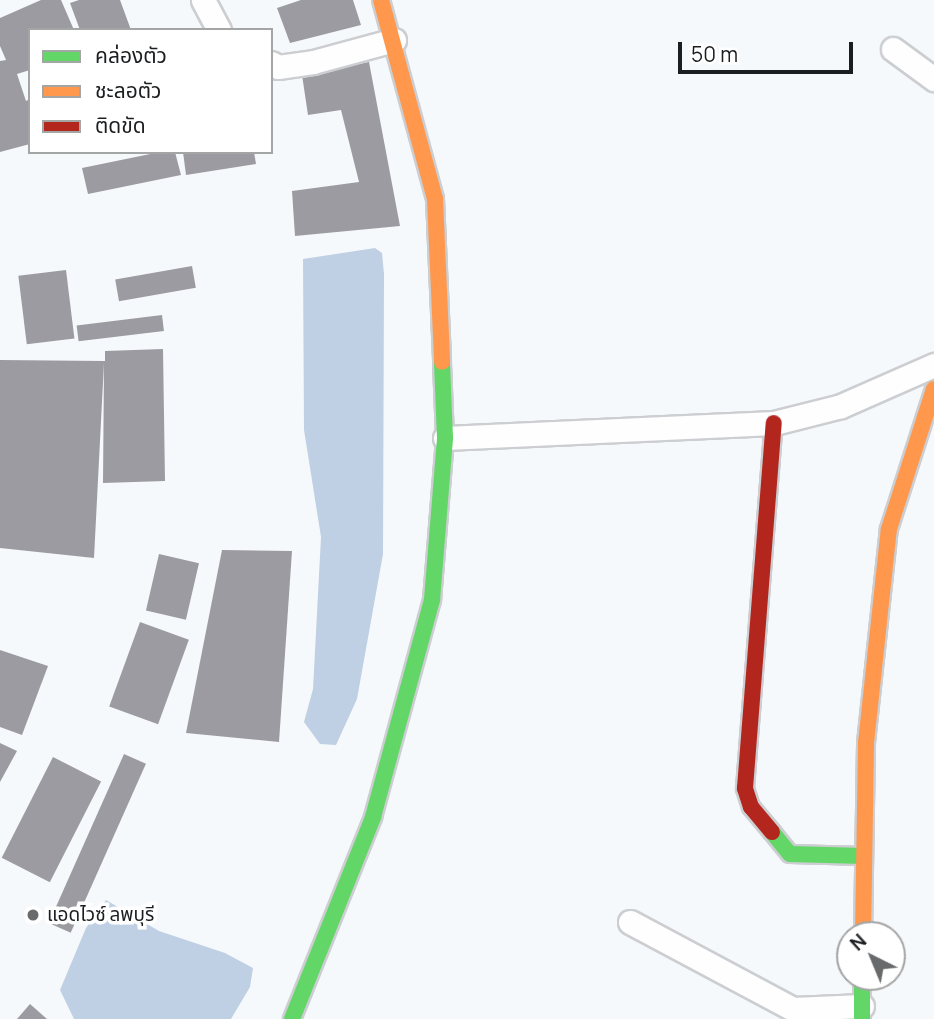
<!DOCTYPE html>
<html>
<head>
<meta charset="utf-8">
<style>
  body { margin:0 }
  #map { position:relative; width:934px; height:1019px; overflow:hidden; background:#f6f9fc; font-family:Manrope,"Noto Sans Thai",sans-serif }
  div>[style] { position:absolute }
  .water>* { inset:0; background:#bfcfe4 }
  .building>* { inset:0; background:#9c9ba1; transform-origin:0 0 }
  .roads { filter:drop-shadow(2px 0 #ccced1) drop-shadow(-2px 0 #ccced1) drop-shadow(0 2px #ccced1) drop-shadow(0 -2px #ccced1) }
  .street>* { height:23px; margin:-11.5px; padding:0 11.5px; transform-origin:11.5px; border-radius:11.5px; background:#fefeff }
  .fast>* { height:16px; margin:-8px; padding:0 8px; transform-origin:8px; border-radius:8px; background:#63d668 }
  .slow>* { height:16px; margin:-8px; padding:0 8px; transform-origin:8px; border-radius:8px; background:#ff974d }
  .jam>* { height:16px; margin:-8px; padding:0 8px; transform-origin:8px; border-radius:8px; background:#b3261e }
  .dots>* { width:19px; height:19px; translate:-50% -50%; box-sizing:border-box; border:4px solid #fff; border-radius:50% }
  span { translate:-50% -50%; white-space:nowrap; text-align:center; line-height:1.15; -webkit-text-stroke:7px #fff; paint-order:stroke }
  .poi-label { font-size:19px; color:#1b1d1f }
  .left { translate:0 -50%; text-align:left }
  .legend { position:absolute; left:28px; top:28px; width:245px; height:126px; box-sizing:border-box; background:#fff; border:2px solid #a4a5a5; margin:0; padding:9px 12px; list-style:none; font-size:21px; color:#1b1d1f }
  .legend li { display:flex; align-items:center; gap:14px; height:35px }
  .legend b { width:35px; border:2px solid #a4a5a5 }
  .north { position:absolute; left:836px; top:921px; width:70px; height:70px; box-sizing:border-box; background:#fff; border:2px solid #a4a5a5; border-radius:50%; rotate:317deg; font-size:19px; font-weight:700; line-height:28px; text-align:center; color:#1b1d1f }
  .north::after { content:''; display:block; margin:auto; width:24px; height:32px; background:#686a6c; clip-path:polygon(50% 0,100% 100%,50% 72%,0 100%) }
  .scale { position:absolute; left:678px; top:42px; width:175px; height:32px; box-sizing:border-box; border:4px solid #1b1d1f; border-top:0; padding-left:9px; font-size:21px; line-height:24px; white-space:nowrap; color:#1b1d1f; -webkit-text-stroke:5px #fff; paint-order:stroke }
</style>
</head>
<body>
<div id="map">
  <div class="water">
    <i style="clip-path:polygon(375px 248px,382px 253px,384px 274px,383px 554px,357px 699px,336px 745px,320px 744px,304px 722px,313px 689px,321px 537px,304px 430px,303px 259px)"></i>
    <i style="clip-path:polygon(106px 900px,159px 931px,225px 953px,253px 968px,250px 987px,231px 1019px,74px 1019px,60px 990px,86px 928px)"></i>
  </div>
  <div class="building">
    <i style="clip-path:polygon(41px 0,61px 0,74px 30px,30px 30px,30px 70px,17px 74px,26px 101px,30px 99px,30px 144px,0 152px,0 61px,6px 60px,0 46px,0 18px)"></i>
    <i style="clip-path:polygon(79px 0,120px 0,131px 30px,80px 30px,70px 3px)"></i>
    <i style="clip-path:polygon(301px 0,353px 0,361px 25px,290px 43px,277px 8px)"></i>
    <i style="clip-path:polygon(369px 62px,400px 226px,295px 236px,292px 191px,359px 182px,341px 110px,308px 115px,302px 75px)"></i>
    <i style="clip-path:polygon(160px 152px,175px 152px,181px 175px,88px 194px,82px 168px)"></i>
    <i style="clip-path:polygon(183px 152px,254px 152px,256px 164px,186px 175px)"></i>
    <i style="left:192px;top:266px;width:22px;height:78px;rotate:80deg"></i>
    <i style="left:66px;top:270px;width:69px;height:48px;rotate:83deg"></i>
    <i style="left:162px;top:315px;width:16px;height:86px;rotate:83deg"></i>
    <i style="clip-path:polygon(163px 349px,165px 481px,103px 483px,104px 363px,94px 558px,0 548px,0 360px,105px 361px,105px 351px)"></i>
    <i style="clip-path:polygon(222px 550px,292px 551px,279px 742px,186px 733px)"></i>
    <i style="left:159px;top:554px;width:41px;height:58px;rotate:13deg"></i>
    <i style="left:140px;top:622px;width:52px;height:90px;rotate:20deg"></i>
    <i style="clip-path:polygon(0 650px,48px 666px,22px 735px,0 727px)"></i>
    <i style="clip-path:polygon(0 743px,17px 751px,0 782px)"></i>
    <i style="left:124px;top:754px;width:24px;height:185px;rotate:24deg"></i>
    <i style="left:53px;top:757px;width:54px;height:113px;rotate:27deg"></i>
    <i style="clip-path:polygon(30px 1004px,47px 1019px,17px 1019px)"></i>
  </div>
  <div class="roads">
    <div class="street">
      <i style="left:203px;top:0;width:34px;rotate:62deg"></i>
      <i style="left:893px;top:49px;width:51px;rotate:36.2deg"></i>
      <i style="left:271px;top:63px;width:8px;rotate:30deg"></i>
      <i style="left:278px;top:67px;width:35px;rotate:-8deg"></i>
      <i style="left:313px;top:62px;width:84px;rotate:-15.2deg"></i>
      <i style="left:445px;top:438px;width:329px;rotate:-2.6deg"></i>
      <i style="left:774px;top:423px;width:69px;rotate:-14.2deg"></i>
      <i style="left:841px;top:406px;width:102px;rotate:-23.8deg"></i>
      <i style="left:630px;top:922px;width:185px;rotate:28.1deg"></i>
      <i style="left:793px;top:1009px;width:69px;rotate:-2.5deg"></i>
    </div>
    <div class="fast">
      <i style="left:772px;top:832px;width:28px;rotate:51deg"></i>
      <i style="left:790px;top:854px;width:74px;rotate:1.5deg"></i>
      <i style="left:862px;top:977px;width:42px;rotate:90deg"></i>
      <i style="left:292px;top:1019px;width:218px;rotate:-68.1deg"></i>
      <i style="left:373px;top:817px;width:225px;rotate:-74.8deg"></i>
      <i style="left:432px;top:600px;width:163px;rotate:-85.4deg"></i>
      <i style="left:445px;top:438px;width:76px;rotate:-92.3deg"></i>
    </div>
    <div class="slow">
      <i style="left:381px;top:0;width:206px;rotate:74.8deg"></i>
      <i style="left:435px;top:199px;width:163px;rotate:87.5deg"></i>
      <i style="left:863px;top:935px;width:192px;rotate:-89.1deg"></i>
      <i style="left:866px;top:743px;width:215px;rotate:-83.9deg"></i>
      <i style="left:889px;top:529px;width:147px;rotate:-72.2deg"></i>
    </div>
    <div class="jam">
      <i style="left:772px;top:832px;width:33px;rotate:-130deg"></i>
      <i style="left:751px;top:807px;width:20px;rotate:-108deg"></i>
      <i style="left:745px;top:788px;width:366px;rotate:-85.5deg"></i>
    </div>
  </div>
  <div class="dots">
    <i style="left:33px;top:915px;background:#686a6c"></i>
  </div>
  <div class="poi-label">
    <span class="left" style="left:47px;top:915px">แอดไวซ์ ลพบุรี</span>
  </div>
  <ul class="legend">
  <li><b style="height:9px;background:#63d668"></b>คล่องตัว</li>
  <li><b style="height:9px;background:#ff974d"></b>ชะลอตัว</li>
  <li><b style="height:9px;background:#b3261e"></b>ติดขัด</li>
  </ul>
  <div class="north">N</div>
  <div class="scale">50 m</div>
</div>
</body>
</html>
